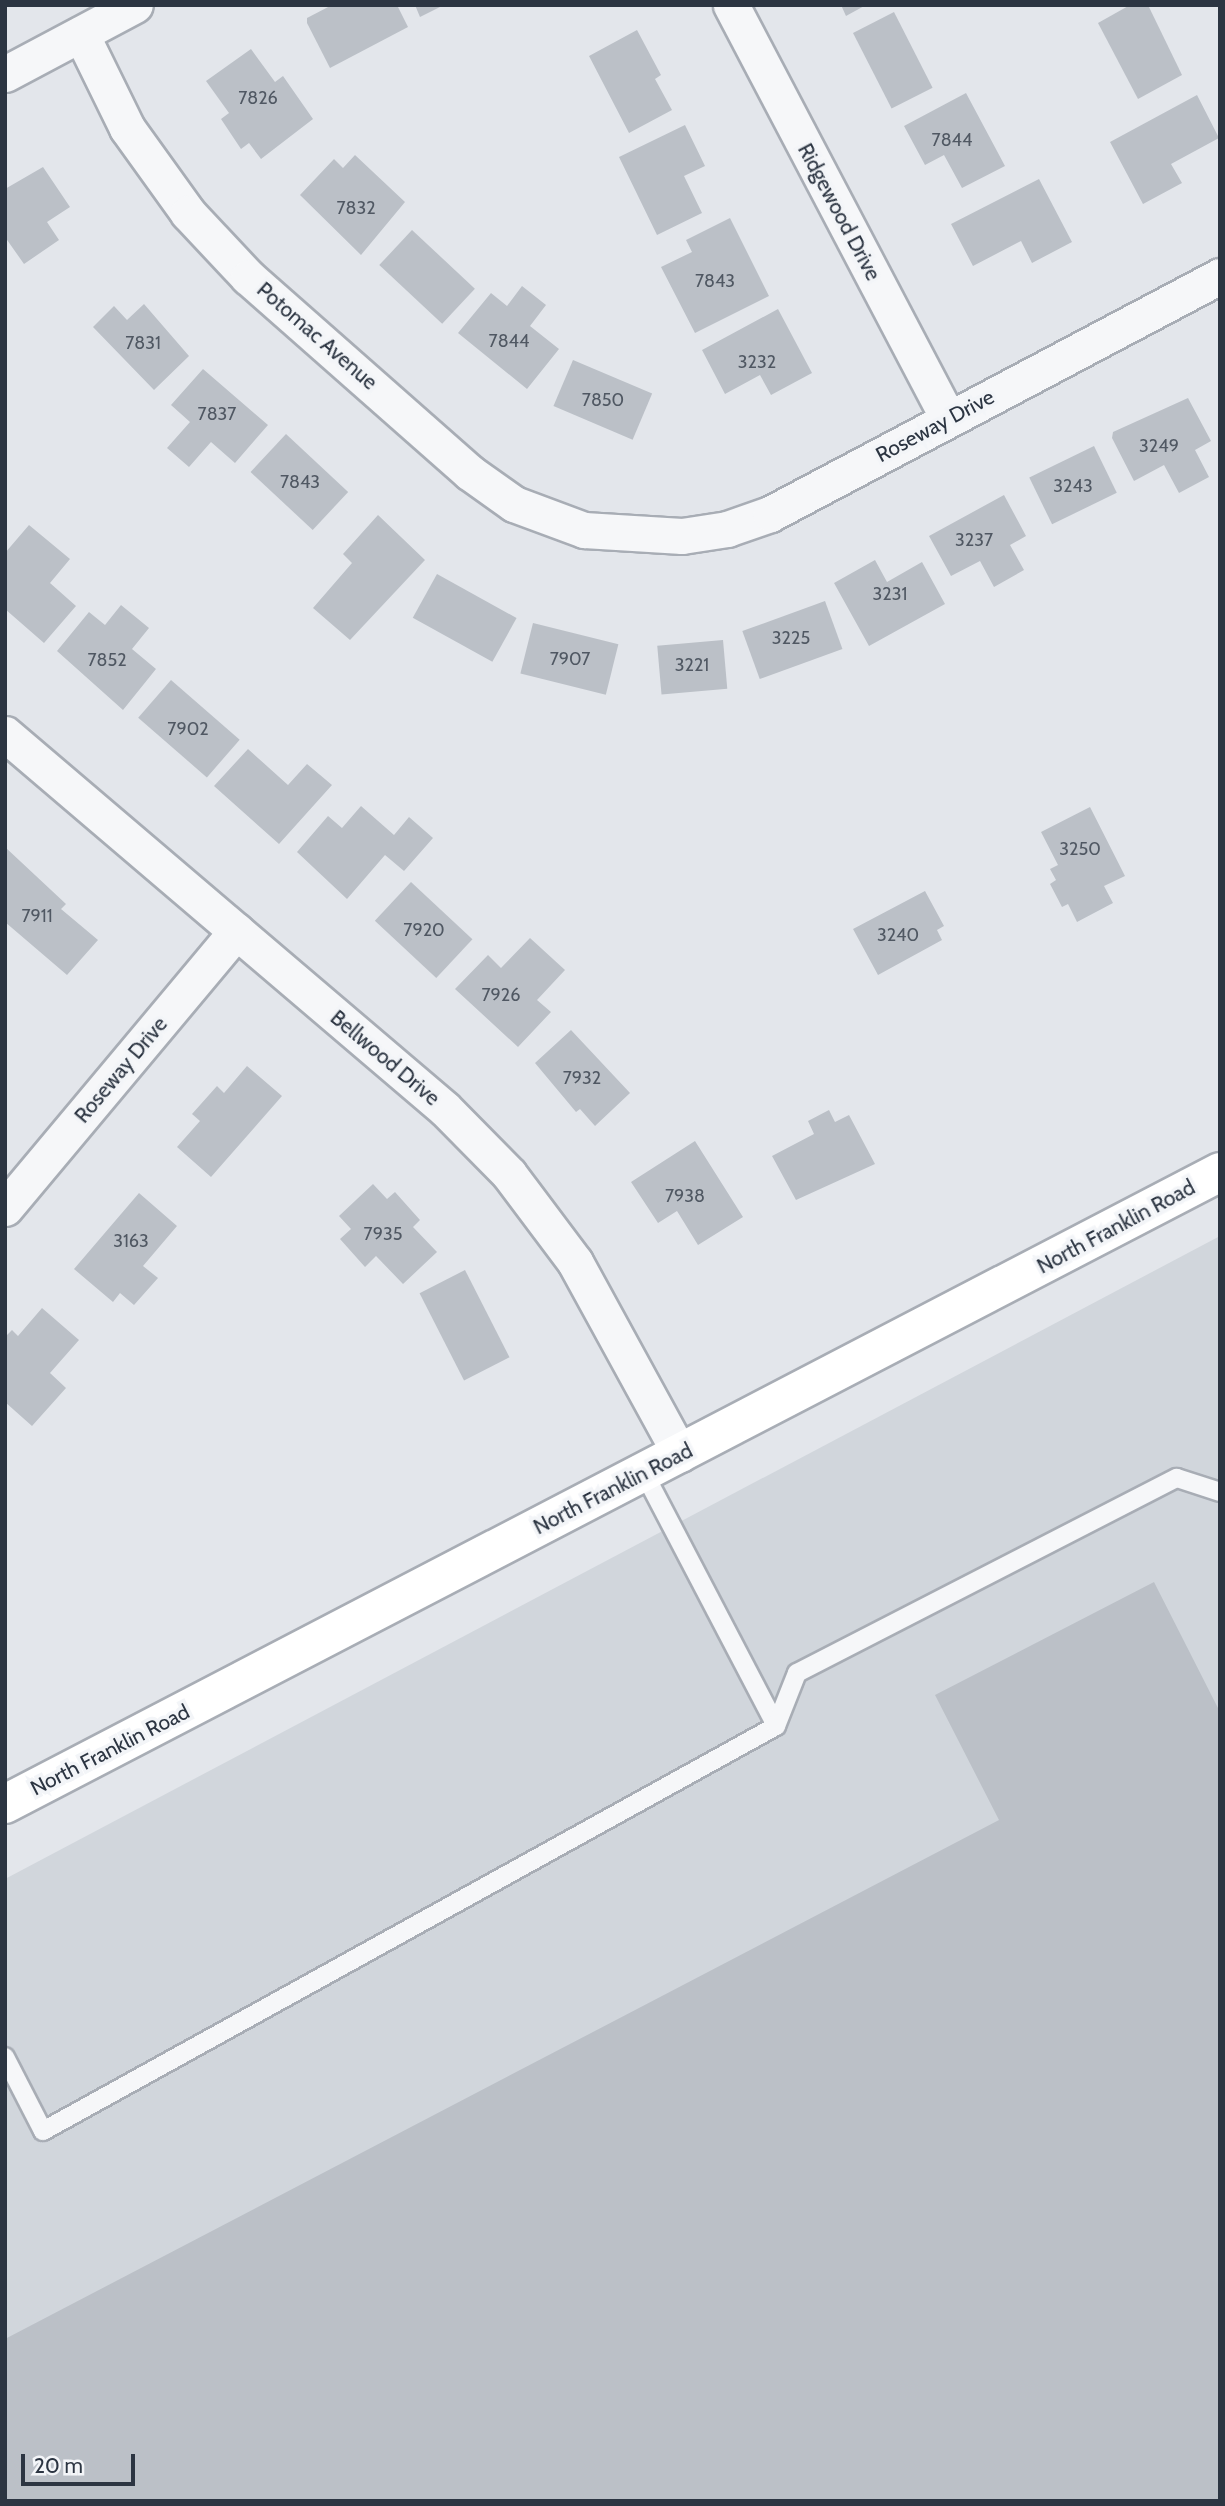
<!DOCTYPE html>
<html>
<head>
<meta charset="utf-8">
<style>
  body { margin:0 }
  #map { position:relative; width:1225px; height:2506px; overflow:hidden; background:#e3e6eb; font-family:Cabin,sans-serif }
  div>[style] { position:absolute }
  .built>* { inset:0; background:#d1d6dc }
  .building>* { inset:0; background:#bbc0c7; transform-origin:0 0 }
  .roads { filter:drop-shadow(2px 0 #a8adb5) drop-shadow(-2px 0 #a8adb5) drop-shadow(0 2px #a8adb5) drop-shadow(0 -2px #a8adb5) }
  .lane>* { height:18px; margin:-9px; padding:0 9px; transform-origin:9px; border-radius:9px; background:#f6f7f9 }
  .street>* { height:35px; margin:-17.5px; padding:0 17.5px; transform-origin:17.5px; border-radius:17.5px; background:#f6f7f9 }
  .secondary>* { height:38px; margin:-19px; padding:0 19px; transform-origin:19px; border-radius:19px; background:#fff }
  span { translate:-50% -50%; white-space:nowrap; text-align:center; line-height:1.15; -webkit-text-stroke:7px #f3f5f8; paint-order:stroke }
  .number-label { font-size:18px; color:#505863 }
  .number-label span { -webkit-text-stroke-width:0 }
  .street-label { font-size:21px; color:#2c3542 }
  .frame { position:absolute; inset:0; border:7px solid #2c3542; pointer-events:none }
  .scale { position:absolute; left:21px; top:2454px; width:114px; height:32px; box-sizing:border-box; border:4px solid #2c3542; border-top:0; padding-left:9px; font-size:21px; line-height:24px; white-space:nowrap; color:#2c3542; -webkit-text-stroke:5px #f3f5f8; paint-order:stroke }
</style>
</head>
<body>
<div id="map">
  <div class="built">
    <i style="clip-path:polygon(1220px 1236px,1220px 2501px,5px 2501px,5px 1879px)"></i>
  </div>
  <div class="building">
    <i style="clip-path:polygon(332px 5px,397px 5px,408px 27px,330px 68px,307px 23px,307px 18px)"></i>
    <i style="clip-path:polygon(415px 5px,444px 5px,420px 17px)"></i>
    <i style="clip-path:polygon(841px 5px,866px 5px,846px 16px)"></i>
    <i style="clip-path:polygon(1130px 5px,1148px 5px,1182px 75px,1138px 99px,1098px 23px)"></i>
    <i style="left:894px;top:12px;width:85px;height:46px;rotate:63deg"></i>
    <i style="clip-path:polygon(637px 30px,661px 75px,655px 79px,672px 110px,629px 133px,589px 56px)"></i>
    <i style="clip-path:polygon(251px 49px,275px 82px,283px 76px,313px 119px,261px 159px,249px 143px,241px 149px,221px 119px,229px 113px,206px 81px)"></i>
    <i style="clip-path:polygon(966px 93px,1005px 166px,962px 188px,944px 155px,925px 165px,904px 126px)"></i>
    <i style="clip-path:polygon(1197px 95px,1219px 138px,1171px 164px,1182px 183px,1143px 204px,1110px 142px)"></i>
    <i style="clip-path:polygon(685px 125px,705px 166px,684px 176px,702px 213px,657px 235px,619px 157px)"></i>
    <i style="clip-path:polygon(355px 155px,405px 202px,361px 255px,300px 195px,334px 159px,343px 168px)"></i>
    <i style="clip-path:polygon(43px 167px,70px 207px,47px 222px,59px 240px,24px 264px,5px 237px,5px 189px)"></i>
    <i style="clip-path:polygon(1039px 179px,1072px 242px,1032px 263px,1021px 241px,973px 266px,951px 224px)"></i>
    <i style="clip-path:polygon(730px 218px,769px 296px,695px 333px,661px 267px,692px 252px,686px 240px)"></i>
    <i style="left:412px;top:230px;width:86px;height:48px;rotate:43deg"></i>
    <i style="clip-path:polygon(522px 286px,546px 305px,530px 326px,559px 349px,527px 389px,458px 333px,491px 293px,507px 306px)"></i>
    <i style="clip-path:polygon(144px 304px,189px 356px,154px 390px,93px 327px,114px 306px,127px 320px)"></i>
    <i style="clip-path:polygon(778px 309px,812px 373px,771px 395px,760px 375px,725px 394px,702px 350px)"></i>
    <i style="left:573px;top:360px;width:86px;height:50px;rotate:23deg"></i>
    <i style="clip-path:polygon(203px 369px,268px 425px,235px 463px,211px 442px,189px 467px,167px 448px,190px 422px,171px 405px)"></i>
    <i style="clip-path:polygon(1188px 398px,1211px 441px,1195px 450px,1209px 477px,1179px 493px,1164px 465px,1134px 481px,1112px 438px,1113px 432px)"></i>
    <i style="left:286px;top:434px;width:85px;height:52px;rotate:43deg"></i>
    <i style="left:1094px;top:446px;width:52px;height:72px;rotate:64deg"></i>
    <i style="clip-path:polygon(1004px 495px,1026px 536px,1010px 545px,1024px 570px,994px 587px,980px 561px,951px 576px,929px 536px)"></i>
    <i style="clip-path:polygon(378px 515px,425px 560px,350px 640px,313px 608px,352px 563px,343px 554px)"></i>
    <i style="clip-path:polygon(29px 525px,70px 559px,50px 583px,76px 606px,44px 643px,5px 609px,5px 553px)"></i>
    <i style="clip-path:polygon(875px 560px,887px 582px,922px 562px,945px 604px,869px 646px,834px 583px)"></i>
    <i style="left:437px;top:574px;width:91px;height:50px;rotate:29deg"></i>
    <i style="left:825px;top:601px;width:51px;height:88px;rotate:70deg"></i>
    <i style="clip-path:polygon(121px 605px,149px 628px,132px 649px,156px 669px,123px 710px,57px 651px,89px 612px,105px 625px)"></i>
    <i style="left:533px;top:623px;width:88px;height:52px;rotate:14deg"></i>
    <i style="left:723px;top:640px;width:49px;height:66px;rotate:85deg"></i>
    <i style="left:171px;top:680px;width:91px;height:50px;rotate:41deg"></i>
    <i style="clip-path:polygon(248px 749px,288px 785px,307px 764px,332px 785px,279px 844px,214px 786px)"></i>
    <i style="clip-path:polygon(361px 806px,394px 835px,409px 817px,433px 838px,404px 871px,385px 855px,347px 899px,297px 852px,328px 816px,342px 828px)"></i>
    <i style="clip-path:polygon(1090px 807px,1125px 876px,1104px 886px,1113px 903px,1077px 922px,1068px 904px,1062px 907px,1050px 884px,1056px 880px,1050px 869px,1058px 865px,1041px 832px)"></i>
    <i style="clip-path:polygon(5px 847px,66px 904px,61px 909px,98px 940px,67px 975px,5px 922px)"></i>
    <i style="left:411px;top:882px;width:84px;height:53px;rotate:43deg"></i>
    <i style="clip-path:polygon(925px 891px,944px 926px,937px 930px,942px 940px,878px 975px,853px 929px)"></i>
    <i style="clip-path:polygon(530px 938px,565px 970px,537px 1000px,551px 1012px,518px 1047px,455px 989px,488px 955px,501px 968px)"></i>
    <i style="clip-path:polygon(571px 1030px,630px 1093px,595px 1126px,580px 1109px,576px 1112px,535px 1063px)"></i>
    <i style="clip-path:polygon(247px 1066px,282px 1096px,211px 1177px,177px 1147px,200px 1121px,192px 1114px,217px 1086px,224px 1093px)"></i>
    <i style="clip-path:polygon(829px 1110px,835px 1122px,849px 1115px,875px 1164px,796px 1200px,772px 1156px,814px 1134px,808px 1121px)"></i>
    <i style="clip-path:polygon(695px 1141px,743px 1217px,698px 1245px,677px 1211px,658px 1223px,631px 1182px)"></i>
    <i style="clip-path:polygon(373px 1184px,387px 1199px,395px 1192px,420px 1220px,413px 1227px,437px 1252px,403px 1284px,376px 1256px,365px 1267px,340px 1239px,351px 1229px,339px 1216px)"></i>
    <i style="clip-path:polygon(139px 1193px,177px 1226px,143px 1266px,158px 1278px,134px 1305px,120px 1293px,113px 1302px,74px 1269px)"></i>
    <i style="left:465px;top:1270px;width:98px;height:51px;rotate:63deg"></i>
    <i style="clip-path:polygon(42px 1308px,79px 1340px,50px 1373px,66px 1388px,32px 1426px,5px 1402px,5px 1337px,12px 1330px,18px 1336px)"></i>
    <i style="clip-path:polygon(1154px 1582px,1220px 1712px,1220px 2501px,5px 2501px,5px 2339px,999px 1820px,935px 1695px)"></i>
  </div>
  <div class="roads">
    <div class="lane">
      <i style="left:644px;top:1473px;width:285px;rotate:62.4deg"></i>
      <i style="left:5px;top:2057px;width:83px;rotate:62.8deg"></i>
      <i style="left:43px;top:2131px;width:837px;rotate:-28.92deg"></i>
      <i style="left:776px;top:1726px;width:57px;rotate:-68.4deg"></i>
      <i style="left:797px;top:1673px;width:427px;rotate:-27.2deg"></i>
      <i style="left:1177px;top:1478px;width:45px;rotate:18deg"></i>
    </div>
    <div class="street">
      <i style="left:731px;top:5px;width:467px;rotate:62.3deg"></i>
      <i style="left:81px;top:34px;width:105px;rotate:63.9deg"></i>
      <i style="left:127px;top:128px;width:105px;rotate:54.3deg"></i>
      <i style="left:188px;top:213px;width:88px;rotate:46.8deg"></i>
      <i style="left:248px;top:277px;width:295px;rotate:41.4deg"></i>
      <i style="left:469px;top:472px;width:55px;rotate:35.4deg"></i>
      <i style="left:514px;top:504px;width:75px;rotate:20.4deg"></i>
      <i style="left:584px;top:530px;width:98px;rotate:3.5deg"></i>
      <i style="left:682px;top:536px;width:46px;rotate:-8.8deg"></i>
      <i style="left:727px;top:529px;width:46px;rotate:-19.2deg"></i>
      <i style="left:770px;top:514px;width:509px;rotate:-27.87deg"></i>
      <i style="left:5px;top:74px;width:147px;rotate:-28deg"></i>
      <i style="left:5px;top:734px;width:578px;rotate:40.44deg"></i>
      <i style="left:445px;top:1109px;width:91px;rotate:45.4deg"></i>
      <i style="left:509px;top:1174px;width:110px;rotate:53.1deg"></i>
      <i style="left:575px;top:1262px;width:219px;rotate:61.3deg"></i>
      <i style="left:5px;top:1208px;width:361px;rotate:-50.1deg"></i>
    </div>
    <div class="secondary">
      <i style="left:5px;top:1804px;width:1370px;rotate:-27.48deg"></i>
    </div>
  </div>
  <div class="number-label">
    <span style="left:258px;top:98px">7826</span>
    <span style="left:952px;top:140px">7844</span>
    <span style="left:356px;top:208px">7832</span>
    <span style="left:715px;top:281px">7843</span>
    <span style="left:509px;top:341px">7844</span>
    <span style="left:143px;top:343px">7831</span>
    <span style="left:757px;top:362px">3232</span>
    <span style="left:603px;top:400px">7850</span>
    <span style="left:217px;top:414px">7837</span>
    <span style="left:1159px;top:446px">3249</span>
    <span style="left:300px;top:482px">7843</span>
    <span style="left:1073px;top:486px">3243</span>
    <span style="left:974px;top:540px">3237</span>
    <span style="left:890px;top:594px">3231</span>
    <span style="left:791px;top:638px">3225</span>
    <span style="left:570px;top:659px">7907</span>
    <span style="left:107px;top:660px">7852</span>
    <span style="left:692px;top:665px">3221</span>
    <span style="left:188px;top:729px">7902</span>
    <span style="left:1080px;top:849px">3250</span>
    <span style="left:37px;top:916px">7911</span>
    <span style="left:424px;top:930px">7920</span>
    <span style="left:898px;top:935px">3240</span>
    <span style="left:501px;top:995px">7926</span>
    <span style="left:582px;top:1078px">7932</span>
    <span style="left:685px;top:1196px">7938</span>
    <span style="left:383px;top:1234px">7935</span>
    <span style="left:131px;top:1241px">3163</span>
  </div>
  <div class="street-label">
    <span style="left:839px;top:212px;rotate:62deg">Ridgewood Drive</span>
    <span style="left:317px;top:336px;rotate:41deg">Potomac Avenue</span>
    <span style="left:935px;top:426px;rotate:-28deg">Roseway Drive</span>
    <span style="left:385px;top:1058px;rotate:40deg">Bellwood Drive</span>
    <span style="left:121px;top:1070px;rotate:-50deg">Roseway Drive</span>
    <span style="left:1116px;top:1227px;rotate:-28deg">North Franklin Road</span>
    <span style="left:613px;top:1489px;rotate:-27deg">North Franklin Road</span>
    <span style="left:110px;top:1750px;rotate:-27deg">North Franklin Road</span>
  </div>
  <div class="frame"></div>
  <div class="scale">20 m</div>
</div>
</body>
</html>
